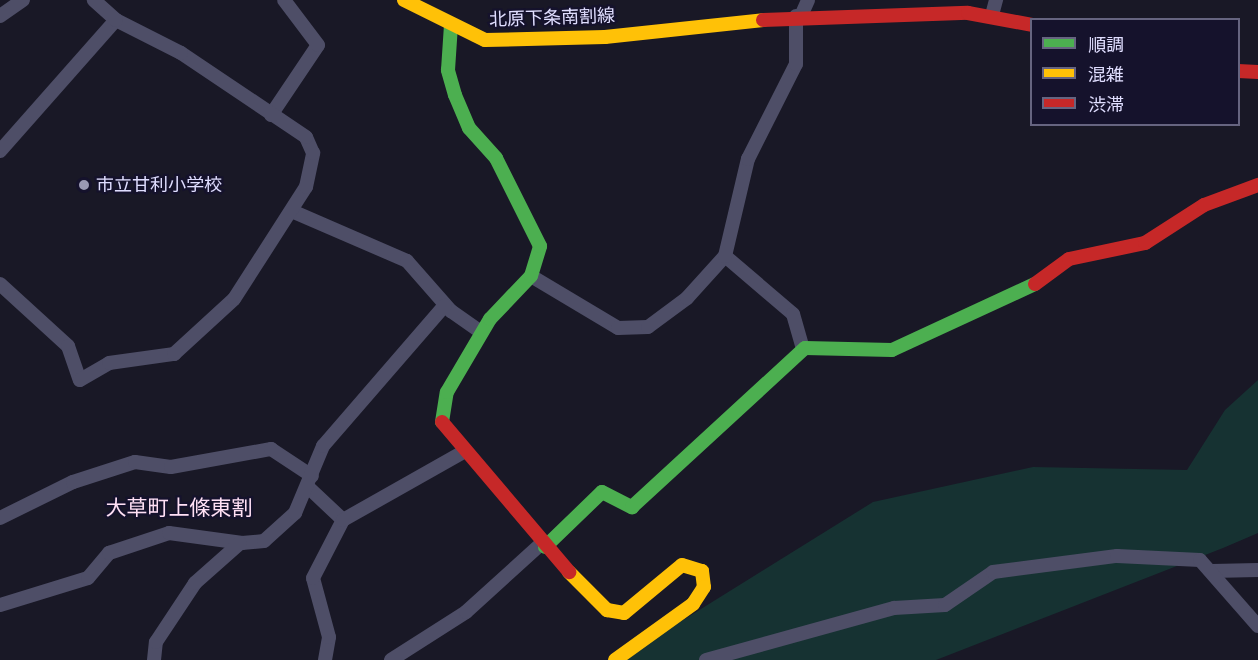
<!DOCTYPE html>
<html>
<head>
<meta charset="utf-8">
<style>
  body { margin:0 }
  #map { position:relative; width:1258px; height:660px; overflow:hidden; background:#191826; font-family:"DejaVu Sans","Noto Sans JP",sans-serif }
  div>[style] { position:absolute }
  .green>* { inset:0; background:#163232 }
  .street>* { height:14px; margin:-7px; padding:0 7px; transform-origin:7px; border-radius:7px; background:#4e4e67 }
  .fast>* { height:14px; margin:-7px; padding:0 7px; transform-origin:7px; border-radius:7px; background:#4caf50 }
  .slow>* { height:14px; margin:-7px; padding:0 7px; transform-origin:7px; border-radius:7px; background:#ffc107 }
  .jam>* { height:14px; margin:-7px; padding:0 7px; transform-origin:7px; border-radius:7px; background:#c62828 }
  .dots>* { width:16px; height:16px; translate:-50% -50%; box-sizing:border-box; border:3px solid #15122c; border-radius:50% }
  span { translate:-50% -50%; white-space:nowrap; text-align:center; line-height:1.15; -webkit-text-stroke:4.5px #15122c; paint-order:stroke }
  .street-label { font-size:18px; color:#e0deff }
  .poi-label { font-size:18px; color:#e0deff }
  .left { translate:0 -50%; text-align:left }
  .quarter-label { font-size:21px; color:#ffe0f5 }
  .legend { position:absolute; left:1030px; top:18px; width:210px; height:108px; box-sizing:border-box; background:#15122c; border:2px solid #666480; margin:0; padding:8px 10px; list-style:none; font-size:18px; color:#e0deff }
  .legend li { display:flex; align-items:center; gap:12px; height:30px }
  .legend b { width:30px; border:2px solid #666480 }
</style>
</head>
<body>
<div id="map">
  <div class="green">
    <i style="clip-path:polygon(1258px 380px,1258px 533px,1223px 548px,936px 660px,619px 660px,873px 502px,1033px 467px,1187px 470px,1225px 410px)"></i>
  </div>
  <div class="street">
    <i style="left:992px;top:15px;width:16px;rotate:-75deg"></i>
    <i style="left:0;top:16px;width:28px;rotate:-35deg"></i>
    <i style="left:801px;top:16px;width:17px;rotate:-66deg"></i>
    <i style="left:271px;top:115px;width:84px;rotate:-56.1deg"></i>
    <i style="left:318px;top:45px;width:56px;rotate:-127.1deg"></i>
    <i style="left:0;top:151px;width:175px;rotate:-48.5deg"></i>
    <i style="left:294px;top:212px;width:123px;rotate:23.4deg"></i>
    <i style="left:407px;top:261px;width:67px;rotate:48.7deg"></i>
    <i style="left:451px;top:311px;width:37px;rotate:35deg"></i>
    <i style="left:725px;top:256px;width:89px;rotate:40.5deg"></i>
    <i style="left:793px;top:314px;width:37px;rotate:74deg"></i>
    <i style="left:531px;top:276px;width:101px;rotate:30.9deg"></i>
    <i style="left:618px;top:328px;width:30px;rotate:-2deg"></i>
    <i style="left:648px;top:327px;width:49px;rotate:-36.6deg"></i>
    <i style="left:687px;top:298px;width:57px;rotate:-47.9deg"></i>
    <i style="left:725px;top:256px;width:100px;rotate:-76.7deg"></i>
    <i style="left:748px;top:159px;width:106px;rotate:-63.2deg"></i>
    <i style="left:796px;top:64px;width:48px;rotate:-90deg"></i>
    <i style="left:0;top:284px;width:92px;rotate:42.4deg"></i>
    <i style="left:68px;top:346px;width:36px;rotate:71deg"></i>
    <i style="left:80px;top:380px;width:34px;rotate:-30deg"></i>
    <i style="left:109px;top:363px;width:66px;rotate:-7.9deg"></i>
    <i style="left:174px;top:354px;width:81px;rotate:-42.5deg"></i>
    <i style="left:234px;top:299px;width:133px;rotate:-57.3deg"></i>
    <i style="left:306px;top:187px;width:35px;rotate:-78deg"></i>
    <i style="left:313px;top:153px;width:17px;rotate:-114deg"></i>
    <i style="left:306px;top:137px;width:151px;rotate:-146.1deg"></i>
    <i style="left:181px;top:53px;width:73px;rotate:-153.1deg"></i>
    <i style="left:116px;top:20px;width:30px;rotate:-138deg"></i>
    <i style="left:308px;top:487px;width:48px;rotate:43.3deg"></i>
    <i style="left:0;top:518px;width:81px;rotate:-26.3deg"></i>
    <i style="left:73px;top:482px;width:65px;rotate:-17.9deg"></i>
    <i style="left:135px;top:462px;width:36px;rotate:8deg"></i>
    <i style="left:171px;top:467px;width:102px;rotate:-10.2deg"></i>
    <i style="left:271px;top:449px;width:49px;rotate:33.4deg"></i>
    <i style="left:1212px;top:571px;width:46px;rotate:-1.2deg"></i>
    <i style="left:0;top:605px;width:92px;rotate:-17.1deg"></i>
    <i style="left:88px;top:578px;width:33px;rotate:-50deg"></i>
    <i style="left:109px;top:553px;width:63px;rotate:-18.4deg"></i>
    <i style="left:169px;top:533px;width:74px;rotate:7.8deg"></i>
    <i style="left:242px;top:543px;width:22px;rotate:-5deg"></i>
    <i style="left:264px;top:541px;width:42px;rotate:-42.1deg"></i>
    <i style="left:295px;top:513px;width:73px;rotate:-67.3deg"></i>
    <i style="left:323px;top:446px;width:186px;rotate:-49.1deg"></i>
    <i style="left:154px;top:660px;width:18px;rotate:-84deg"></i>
    <i style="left:156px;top:642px;width:71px;rotate:-56.5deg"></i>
    <i style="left:195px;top:583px;width:60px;rotate:-41.6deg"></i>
    <i style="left:325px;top:660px;width:23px;rotate:-80deg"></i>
    <i style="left:329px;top:637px;width:61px;rotate:-105.2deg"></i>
    <i style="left:313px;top:578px;width:65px;rotate:-62.7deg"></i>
    <i style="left:343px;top:520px;width:138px;rotate:-29.5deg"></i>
    <i style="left:391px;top:660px;width:89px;rotate:-32.6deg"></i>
    <i style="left:466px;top:612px;width:101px;rotate:-42.2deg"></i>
    <i style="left:706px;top:660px;width:195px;rotate:-15.5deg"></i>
    <i style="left:894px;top:608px;width:51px;rotate:-3.4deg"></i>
    <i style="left:945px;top:605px;width:58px;rotate:-34.5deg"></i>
    <i style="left:993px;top:572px;width:125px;rotate:-7.4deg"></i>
    <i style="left:1117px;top:556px;width:83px;rotate:2.8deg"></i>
    <i style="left:1200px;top:560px;width:88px;rotate:48.7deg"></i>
  </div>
  <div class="fast">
    <i style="left:442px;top:422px;width:30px;rotate:-81deg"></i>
    <i style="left:447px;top:392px;width:85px;rotate:-59.5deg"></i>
    <i style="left:490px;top:319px;width:59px;rotate:-46.4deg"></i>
    <i style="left:531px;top:276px;width:31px;rotate:-73deg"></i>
    <i style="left:540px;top:246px;width:98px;rotate:-116.6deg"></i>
    <i style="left:496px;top:158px;width:40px;rotate:-132deg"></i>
    <i style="left:469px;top:128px;width:36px;rotate:-113deg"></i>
    <i style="left:455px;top:95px;width:26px;rotate:-106deg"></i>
    <i style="left:448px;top:70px;width:45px;rotate:-86.2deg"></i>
    <i style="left:545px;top:547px;width:79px;rotate:-44deg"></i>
    <i style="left:602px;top:492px;width:34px;rotate:27deg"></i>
    <i style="left:632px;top:507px;width:235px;rotate:-42.6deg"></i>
    <i style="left:805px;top:348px;width:87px;rotate:1.3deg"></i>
    <i style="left:892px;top:350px;width:157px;rotate:-24.8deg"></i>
  </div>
  <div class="slow">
    <i style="left:404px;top:0;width:90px;rotate:26.3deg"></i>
    <i style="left:485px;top:40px;width:120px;rotate:-1.4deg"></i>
    <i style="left:605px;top:37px;width:159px;rotate:-6.1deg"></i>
    <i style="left:569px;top:572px;width:54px;rotate:45deg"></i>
    <i style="left:607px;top:610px;width:17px;rotate:10deg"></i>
    <i style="left:624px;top:613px;width:75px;rotate:-39.6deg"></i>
    <i style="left:682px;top:565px;width:21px;rotate:17deg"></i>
    <i style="left:702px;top:571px;width:16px;rotate:83deg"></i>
    <i style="left:704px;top:587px;width:20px;rotate:123deg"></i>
    <i style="left:693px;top:604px;width:96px;rotate:144.3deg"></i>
  </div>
  <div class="jam">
    <i style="left:763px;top:20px;width:205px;rotate:-2deg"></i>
    <i style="left:968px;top:13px;width:65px;rotate:10.6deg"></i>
    <i style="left:1238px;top:71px;width:20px;rotate:3deg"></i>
    <i style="left:1035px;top:284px;width:42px;rotate:-36.3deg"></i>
    <i style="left:1069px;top:259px;width:78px;rotate:-11.9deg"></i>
    <i style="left:1145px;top:243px;width:70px;rotate:-32.8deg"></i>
    <i style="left:1204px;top:205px;width:58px;rotate:-20.3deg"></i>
    <i style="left:442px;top:422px;width:197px;rotate:49.7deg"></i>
  </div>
  <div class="dots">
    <i style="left:84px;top:185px;background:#9a99b3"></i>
  </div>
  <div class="street-label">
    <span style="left:552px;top:18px;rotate:-2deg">北原下条南割線</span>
  </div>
  <div class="poi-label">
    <span class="left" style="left:96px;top:185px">市立甘利小学校</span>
  </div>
  <div class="quarter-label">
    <span style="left:179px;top:508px">大草町上條東割</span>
  </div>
  <ul class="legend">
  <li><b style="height:8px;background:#4caf50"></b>順調</li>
  <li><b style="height:8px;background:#ffc107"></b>混雑</li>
  <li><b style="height:8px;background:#c62828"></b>渋滞</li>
  </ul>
</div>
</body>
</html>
